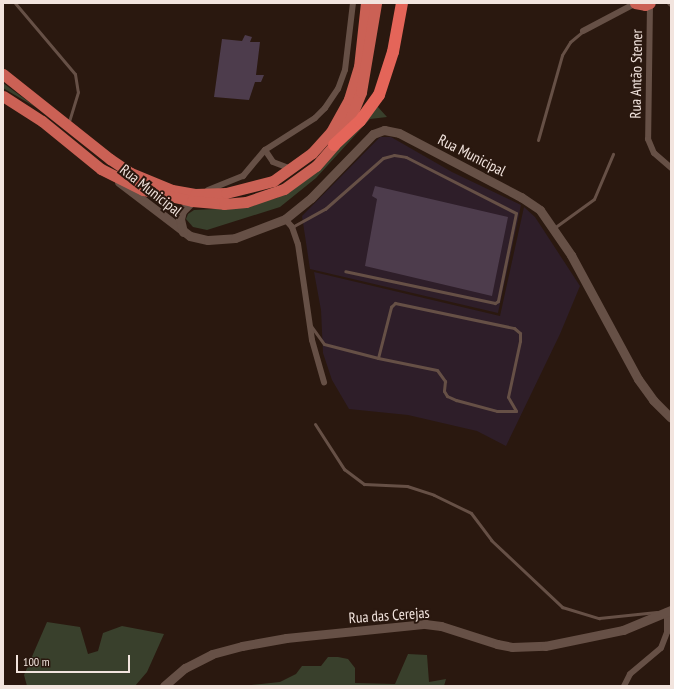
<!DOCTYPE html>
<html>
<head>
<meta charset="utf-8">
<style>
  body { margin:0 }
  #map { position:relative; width:674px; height:689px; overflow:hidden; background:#2a180f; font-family:"PT Sans Narrow",sans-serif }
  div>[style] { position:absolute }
  .industrial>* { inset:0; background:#2e1e29 }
  .green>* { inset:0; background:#39402c }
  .building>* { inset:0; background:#4d3c4c }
  .service>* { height:3px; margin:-1.5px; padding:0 1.5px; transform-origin:1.5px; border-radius:1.5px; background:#665046 }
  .minor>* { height:6px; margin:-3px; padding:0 3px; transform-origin:3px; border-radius:3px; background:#665046 }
  .secondary>* { height:9px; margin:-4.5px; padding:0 4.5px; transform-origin:4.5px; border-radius:4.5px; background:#665046 }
  .trunk>* { height:11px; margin:-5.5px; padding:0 5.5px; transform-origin:5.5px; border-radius:5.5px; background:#cb6155 }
  .motorway>* { height:12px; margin:-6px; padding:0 6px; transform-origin:6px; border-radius:6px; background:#e46559 }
  span { translate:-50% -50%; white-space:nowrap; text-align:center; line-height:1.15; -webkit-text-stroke:4px #2a180f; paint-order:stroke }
  .street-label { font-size:15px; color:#f2e4de }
  .frame { position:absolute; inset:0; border:4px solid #f2e4de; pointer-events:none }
  .scale { position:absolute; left:16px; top:655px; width:114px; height:18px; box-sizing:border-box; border:2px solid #f2e4de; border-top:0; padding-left:5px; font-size:12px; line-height:14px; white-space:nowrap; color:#f2e4de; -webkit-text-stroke:3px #2a180f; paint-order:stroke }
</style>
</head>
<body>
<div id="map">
  <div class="industrial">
    <i style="clip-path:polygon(380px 137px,391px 137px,452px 172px,521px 205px,498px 313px,310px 269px,302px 216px)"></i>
    <i style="clip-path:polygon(524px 207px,535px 217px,580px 286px,560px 334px,506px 446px,477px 431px,408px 415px,349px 409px,332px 380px,323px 353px,321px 310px,314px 272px,500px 316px)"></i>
  </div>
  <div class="green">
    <i style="clip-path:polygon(3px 83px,37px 108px,3px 88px)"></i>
    <i style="clip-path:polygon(377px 106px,387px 117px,370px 119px,316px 178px,280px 207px,207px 230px,193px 227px,186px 219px,188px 214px,194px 210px,237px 208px,277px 198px,311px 175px)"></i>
    <i style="clip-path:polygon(47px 622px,80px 627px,88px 654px,98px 651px,103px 633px,122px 626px,164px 634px,147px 672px,135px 686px,27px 686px,24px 675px)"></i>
    <i style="clip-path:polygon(408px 654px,427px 655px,429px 682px,446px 679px,444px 686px,242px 686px,280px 682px,296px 674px,302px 666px,321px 666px,328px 657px,338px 657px,348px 659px,355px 668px,355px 683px,395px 684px)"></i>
  </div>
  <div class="building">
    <i style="clip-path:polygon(245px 35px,252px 37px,250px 42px,260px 42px,256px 75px,264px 75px,261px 82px,255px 82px,249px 100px,214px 97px,222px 39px,242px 41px)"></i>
    <i style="clip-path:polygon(375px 186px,508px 217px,492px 296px,365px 266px,377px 199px,372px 196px)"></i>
  </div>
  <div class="service">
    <i style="left:15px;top:3px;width:93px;rotate:49.8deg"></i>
    <i style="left:75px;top:74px;width:18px;rotate:81deg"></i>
    <i style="left:78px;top:92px;width:31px;rotate:107deg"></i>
    <i style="left:538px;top:140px;width:88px;rotate:-74.2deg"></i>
    <i style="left:562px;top:55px;width:15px;rotate:-58deg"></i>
    <i style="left:570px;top:42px;width:17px;rotate:-40deg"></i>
    <i style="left:292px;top:227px;width:38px;rotate:-29deg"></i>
    <i style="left:325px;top:209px;width:77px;rotate:-41.3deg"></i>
    <i style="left:383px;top:158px;width:11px;rotate:-15deg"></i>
    <i style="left:394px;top:155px;width:12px;rotate:9deg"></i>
    <i style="left:406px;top:157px;width:123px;rotate:27deg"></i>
    <i style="left:516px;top:213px;width:90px;rotate:101.6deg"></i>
    <i style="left:498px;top:301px;width:4px;rotate:146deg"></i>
    <i style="left:495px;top:303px;width:153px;rotate:-168deg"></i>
    <i style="left:554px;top:228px;width:49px;rotate:-35.9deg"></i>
    <i style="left:594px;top:199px;width:49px;rotate:-67.1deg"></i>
    <i style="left:311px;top:326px;width:22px;rotate:54deg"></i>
    <i style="left:324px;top:344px;width:56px;rotate:14.5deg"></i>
    <i style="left:378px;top:358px;width:53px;rotate:-75.7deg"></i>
    <i style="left:391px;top:307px;width:6px;rotate:-45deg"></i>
    <i style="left:395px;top:303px;width:122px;rotate:11.9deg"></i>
    <i style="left:514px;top:328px;width:8px;rotate:40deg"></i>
    <i style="left:520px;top:333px;width:8px;rotate:90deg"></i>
    <i style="left:520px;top:341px;width:57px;rotate:102.1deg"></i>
    <i style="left:508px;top:397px;width:16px;rotate:60deg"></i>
    <i style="left:378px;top:358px;width:60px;rotate:11.5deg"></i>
    <i style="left:437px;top:370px;width:14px;rotate:54deg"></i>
    <i style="left:445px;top:381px;width:10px;rotate:96deg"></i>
    <i style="left:444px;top:391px;width:6px;rotate:59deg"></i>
    <i style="left:447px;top:396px;width:10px;rotate:24deg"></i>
    <i style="left:456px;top:400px;width:42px;rotate:15deg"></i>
    <i style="left:497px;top:411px;width:19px"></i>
    <i style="left:315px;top:424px;width:54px;rotate:57.2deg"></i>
    <i style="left:344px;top:469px;width:25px;rotate:37deg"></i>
    <i style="left:364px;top:484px;width:43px;rotate:2.7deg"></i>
    <i style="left:407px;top:486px;width:28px;rotate:18deg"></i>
    <i style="left:434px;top:495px;width:41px;rotate:25.9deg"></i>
    <i style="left:471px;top:513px;width:34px;rotate:53deg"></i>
    <i style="left:491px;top:540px;width:98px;rotate:43.3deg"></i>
    <i style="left:562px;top:607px;width:39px;rotate:17deg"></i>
    <i style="left:599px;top:618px;width:58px;rotate:-5.9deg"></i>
  </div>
  <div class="minor">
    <i style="left:670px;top:3px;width:1px;rotate:45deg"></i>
    <i style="left:650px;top:4px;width:135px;rotate:90.8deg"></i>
    <i style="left:648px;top:139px;width:15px;rotate:67deg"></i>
    <i style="left:654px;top:153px;width:23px;rotate:41deg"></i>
    <i style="left:583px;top:31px;width:60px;rotate:-27.8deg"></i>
    <i style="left:265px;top:150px;width:14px;rotate:56deg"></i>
    <i style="left:273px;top:162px;width:19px;rotate:21deg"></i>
    <i style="left:208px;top:190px;width:38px;rotate:-22deg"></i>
    <i style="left:243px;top:176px;width:34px;rotate:-50deg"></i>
    <i style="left:265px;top:150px;width:59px;rotate:-32.6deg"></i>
    <i style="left:315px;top:118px;width:14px;rotate:-45deg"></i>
    <i style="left:325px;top:108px;width:23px;rotate:-56deg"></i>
    <i style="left:338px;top:89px;width:20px;rotate:-70deg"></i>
    <i style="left:345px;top:70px;width:67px;rotate:-83.2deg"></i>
    <i style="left:285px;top:219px;width:11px;rotate:49deg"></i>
    <i style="left:292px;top:227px;width:18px;rotate:71deg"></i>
    <i style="left:298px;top:244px;width:97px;rotate:81.7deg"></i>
    <i style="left:312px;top:340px;width:44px;rotate:74.1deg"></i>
    <i style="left:624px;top:686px;width:13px;rotate:-63deg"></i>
    <i style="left:630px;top:674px;width:40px;rotate:-40deg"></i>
    <i style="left:661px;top:648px;width:17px;rotate:-69deg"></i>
    <i style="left:667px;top:632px;width:21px;rotate:-90deg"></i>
  </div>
  <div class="secondary">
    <i style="left:119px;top:182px;width:89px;rotate:37.3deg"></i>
    <i style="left:190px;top:236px;width:18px;rotate:13deg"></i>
    <i style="left:208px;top:240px;width:27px;rotate:-4deg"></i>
    <i style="left:235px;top:238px;width:53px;rotate:-20.8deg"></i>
    <i style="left:285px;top:219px;width:33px;rotate:-39deg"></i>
    <i style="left:311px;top:198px;width:89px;rotate:-45.9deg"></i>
    <i style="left:373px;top:134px;width:12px;rotate:-20deg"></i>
    <i style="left:384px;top:130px;width:15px;rotate:11deg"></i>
    <i style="left:399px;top:133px;width:138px;rotate:27.7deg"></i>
    <i style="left:521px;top:197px;width:23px;rotate:34deg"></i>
    <i style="left:540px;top:210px;width:55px;rotate:55.4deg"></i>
    <i style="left:571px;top:255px;width:141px;rotate:61.6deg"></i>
    <i style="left:638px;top:379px;width:26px;rotate:54deg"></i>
    <i style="left:653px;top:400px;width:25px;rotate:45deg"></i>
    <i style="left:183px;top:232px;width:13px;rotate:-103deg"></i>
    <i style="left:180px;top:219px;width:8px;rotate:-76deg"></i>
    <i style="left:182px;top:211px;width:14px;rotate:-45deg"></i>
    <i style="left:164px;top:686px;width:28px;rotate:-41deg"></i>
    <i style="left:185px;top:668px;width:30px;rotate:-27deg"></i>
    <i style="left:212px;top:654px;width:31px;rotate:-15deg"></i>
    <i style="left:242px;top:646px;width:45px;rotate:-10.3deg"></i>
    <i style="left:286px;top:638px;width:140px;rotate:-5.8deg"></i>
    <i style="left:425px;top:624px;width:16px;rotate:7deg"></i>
    <i style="left:441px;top:626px;width:59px;rotate:17.8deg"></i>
    <i style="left:497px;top:644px;width:15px;rotate:11deg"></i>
    <i style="left:512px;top:647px;width:33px;rotate:-2deg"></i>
    <i style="left:545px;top:646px;width:80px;rotate:-11.6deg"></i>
    <i style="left:623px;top:630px;width:52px;rotate:-22.6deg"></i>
  </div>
  <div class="trunk">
    <i style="left:635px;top:3px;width:10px;rotate:11deg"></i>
    <i style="left:645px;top:5px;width:5px;rotate:-22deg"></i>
    <i style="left:3px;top:74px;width:137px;rotate:38.5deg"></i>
    <i style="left:110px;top:159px;width:25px;rotate:34deg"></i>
    <i style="left:131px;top:173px;width:44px;rotate:22.5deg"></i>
    <i style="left:172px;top:190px;width:23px;rotate:10deg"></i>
    <i style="left:195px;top:194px;width:31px;rotate:-2deg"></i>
    <i style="left:226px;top:193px;width:49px;rotate:-14.3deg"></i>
    <i style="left:273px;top:181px;width:48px;rotate:-35.7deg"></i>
    <i style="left:312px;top:153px;width:28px;rotate:-48deg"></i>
    <i style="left:331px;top:132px;width:38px;rotate:-61deg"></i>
    <i style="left:349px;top:99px;width:34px;rotate:-73deg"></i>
    <i style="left:359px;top:67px;width:64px;rotate:-83.8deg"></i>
    <i style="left:3px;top:96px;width:46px;rotate:32.7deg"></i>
    <i style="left:42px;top:121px;width:76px;rotate:39.1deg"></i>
    <i style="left:101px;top:169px;width:47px;rotate:26.6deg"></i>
    <i style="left:143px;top:190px;width:50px;rotate:12.7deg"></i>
    <i style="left:192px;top:201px;width:32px;rotate:5deg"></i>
    <i style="left:224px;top:204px;width:22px;rotate:-5deg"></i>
    <i style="left:246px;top:202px;width:40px;rotate:-18.9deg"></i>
    <i style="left:284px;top:189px;width:39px;rotate:-36deg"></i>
    <i style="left:316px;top:166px;width:28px;rotate:-49deg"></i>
    <i style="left:334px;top:145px;width:33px;rotate:-59deg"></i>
    <i style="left:351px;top:117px;width:27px;rotate:-68deg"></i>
    <i style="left:361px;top:92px;width:90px;rotate:-80.4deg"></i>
  </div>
  <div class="motorway">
    <i style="left:334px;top:145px;width:35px;rotate:-43deg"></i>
    <i style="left:360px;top:121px;width:32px;rotate:-54deg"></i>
    <i style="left:379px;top:95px;width:45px;rotate:-72deg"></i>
    <i style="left:393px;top:52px;width:50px;rotate:-79.6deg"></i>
  </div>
  <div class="street-label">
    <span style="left:636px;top:74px;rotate:-89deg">Rua Antão Stener</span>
    <span style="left:472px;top:155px;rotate:27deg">Rua Municipal</span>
    <span style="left:151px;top:190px;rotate:38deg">Rua Municipal</span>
    <span style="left:389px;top:615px;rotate:-4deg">Rua das Cerejas</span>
  </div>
  <div class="frame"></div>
  <div class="scale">100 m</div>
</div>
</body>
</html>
